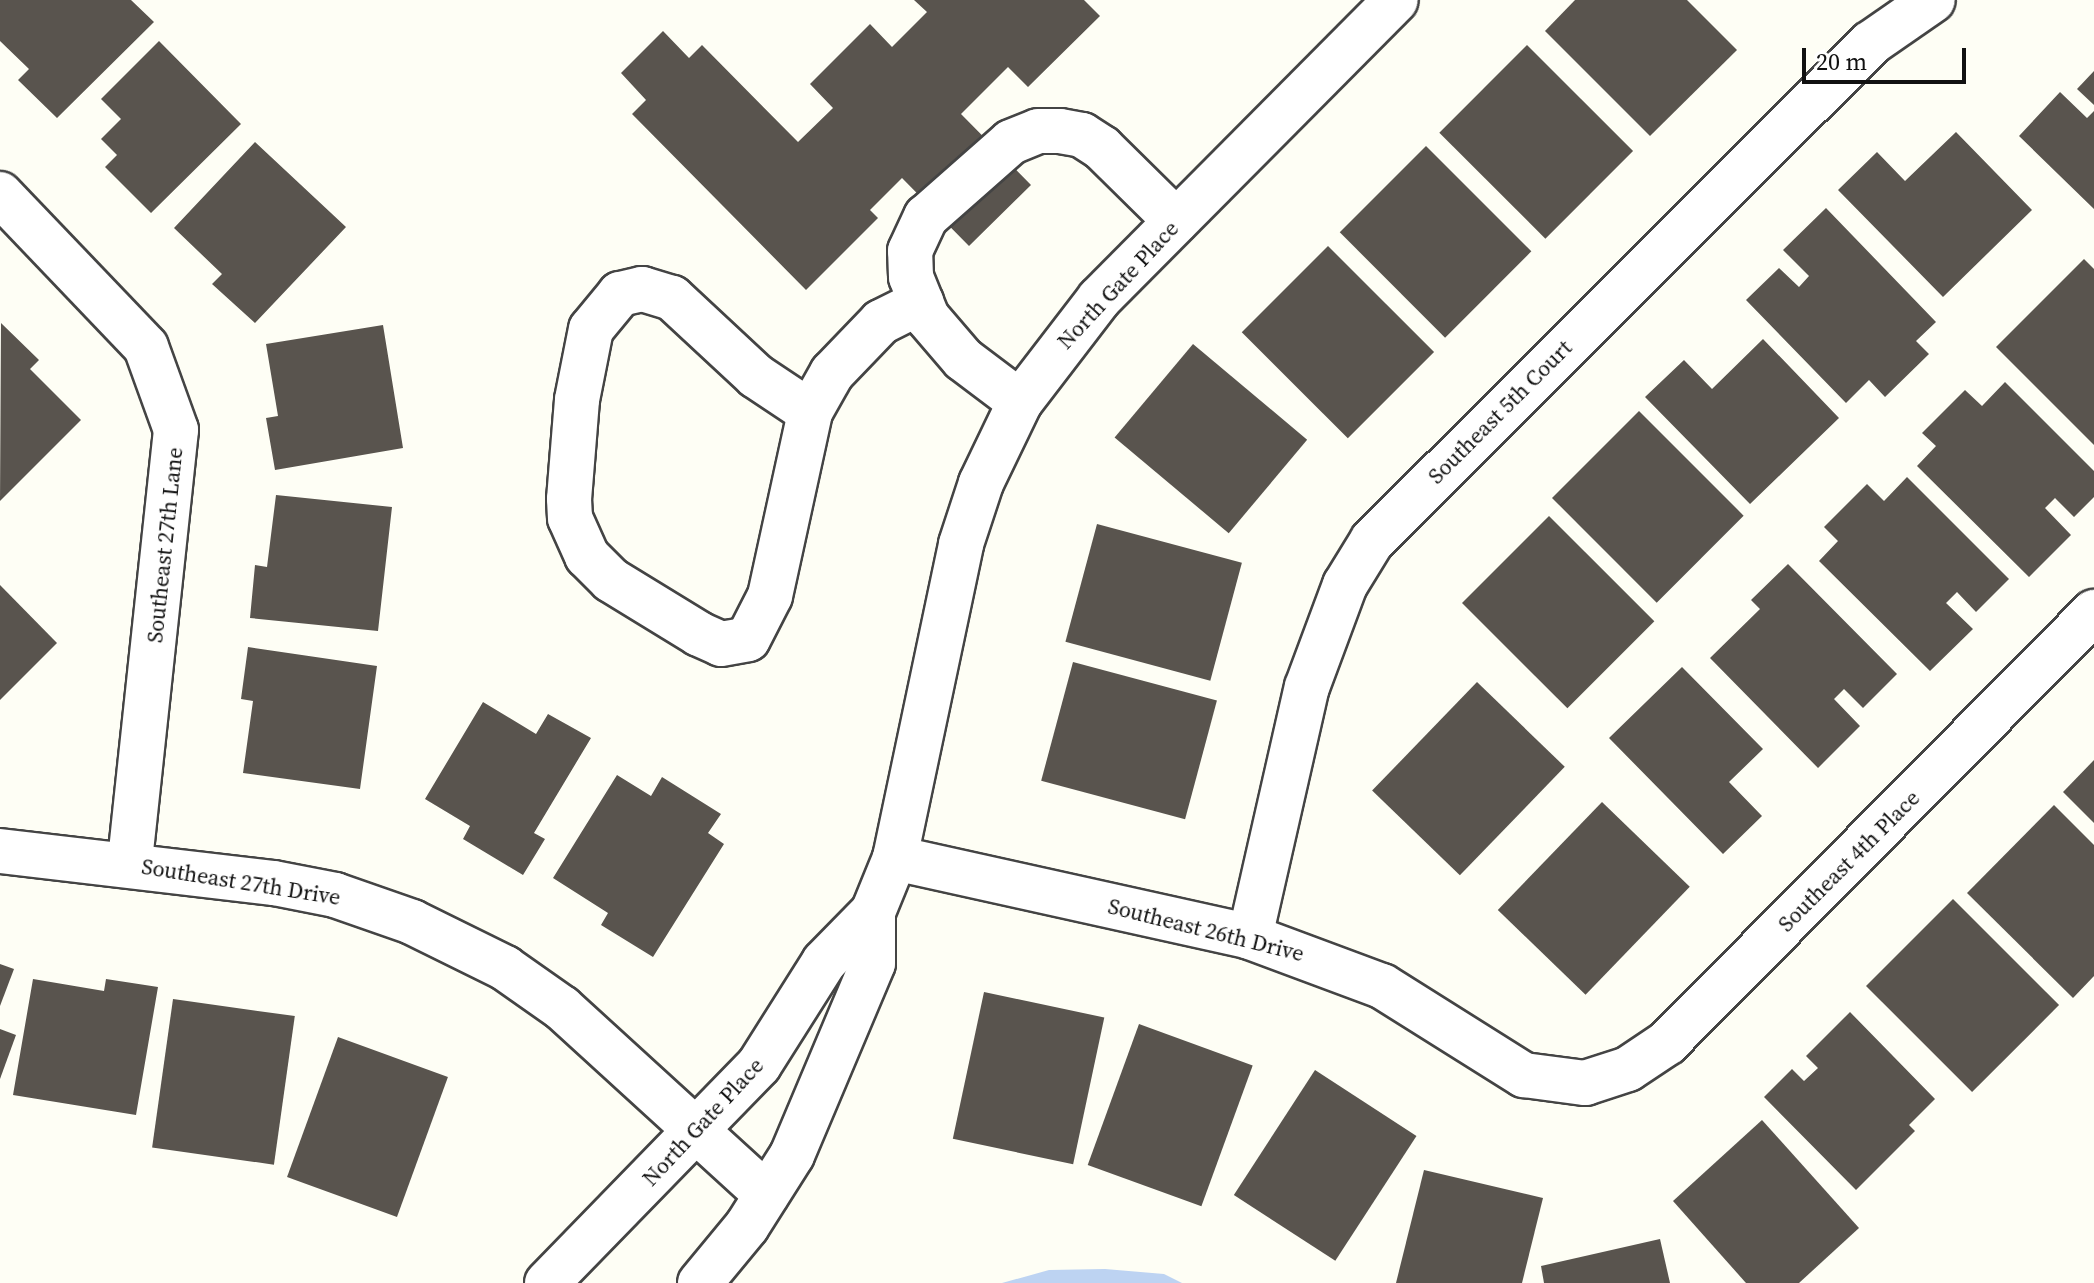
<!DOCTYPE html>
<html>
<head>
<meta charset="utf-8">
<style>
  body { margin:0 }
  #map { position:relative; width:2094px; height:1283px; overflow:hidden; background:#fefef5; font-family:"Source Serif 4",serif }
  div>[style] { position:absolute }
  .water>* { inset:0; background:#bdd3f2 }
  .building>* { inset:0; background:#59544e; transform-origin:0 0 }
  .roads { filter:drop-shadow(2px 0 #444) drop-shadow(-2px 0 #444) drop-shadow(0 2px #444) drop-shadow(0 -2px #444) }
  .minor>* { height:44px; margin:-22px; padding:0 22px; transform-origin:22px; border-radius:22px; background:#fff }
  span { translate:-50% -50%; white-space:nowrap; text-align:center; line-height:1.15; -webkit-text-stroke:8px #fff; paint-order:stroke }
  .street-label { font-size:22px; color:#111 }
  .scale { position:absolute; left:1802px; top:48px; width:164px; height:36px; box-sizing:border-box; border:4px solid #111; border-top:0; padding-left:10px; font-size:24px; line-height:28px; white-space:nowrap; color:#111; -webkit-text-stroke:6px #fff; paint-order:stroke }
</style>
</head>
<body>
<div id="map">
  <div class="water">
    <i style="clip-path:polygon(1105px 1269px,1164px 1274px,1182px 1283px,1002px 1283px,1049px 1270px)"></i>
  </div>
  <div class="building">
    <i style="clip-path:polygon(0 0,131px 0,154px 22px,57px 118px,18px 80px,29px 69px,0 41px)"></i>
    <i style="clip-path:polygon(914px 0,1084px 0,1100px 16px,1028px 87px,1008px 67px,961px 114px,1031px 185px,969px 246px,902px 178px,870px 210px,878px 218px,806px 290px,632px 114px,646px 100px,621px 73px,663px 31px,689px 58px,702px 45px,798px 142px,833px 108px,810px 84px,870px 24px,892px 47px,927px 12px)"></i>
    <i style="clip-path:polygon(1575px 0,1687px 0,1737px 50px,1650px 136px,1545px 31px)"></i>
    <i style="clip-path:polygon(159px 41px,241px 124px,151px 213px,105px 167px,117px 155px,101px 139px,121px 119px,101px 99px)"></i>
    <i style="left:1527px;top:45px;width:150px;height:124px;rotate:45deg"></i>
    <i style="clip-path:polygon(2094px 71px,2094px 105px,2077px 89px)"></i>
    <i style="clip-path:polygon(2060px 92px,2087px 118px,2094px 111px,2094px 209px,2019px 136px)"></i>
    <i style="clip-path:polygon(1956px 132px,2032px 210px,1943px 297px,1838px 190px,1877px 152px,1905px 181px)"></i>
    <i style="clip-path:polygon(255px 142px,346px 227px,255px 323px,212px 284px,222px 274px,174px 228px)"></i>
    <i style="left:1426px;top:146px;width:149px;height:122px;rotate:45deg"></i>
    <i style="clip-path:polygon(1826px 208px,1936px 322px,1916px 341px,1929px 354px,1885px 397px,1869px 380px,1846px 403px,1746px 300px,1779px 268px,1799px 287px,1809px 276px,1783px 250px)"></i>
    <i style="left:1328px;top:246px;width:150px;height:122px;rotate:45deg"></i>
    <i style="clip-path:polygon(2084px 259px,2094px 269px,2094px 445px,1996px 347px)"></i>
    <i style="clip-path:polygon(1px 323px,39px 360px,30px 369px,81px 420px,0 501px)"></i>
    <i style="clip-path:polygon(383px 325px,403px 448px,275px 470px,266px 418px,278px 416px,266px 344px)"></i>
    <i style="clip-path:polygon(1763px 339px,1839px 418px,1750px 504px,1645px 397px,1684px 360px,1712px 389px)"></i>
    <i style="left:1193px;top:344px;width:149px;height:122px;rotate:40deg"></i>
    <i style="clip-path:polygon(2005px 382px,2094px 471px,2094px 497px,2074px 517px,2055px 498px,2045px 508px,2071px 535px,2029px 577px,1917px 466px,1936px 446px,1922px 433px,1965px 390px,1982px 406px)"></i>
    <i style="left:1639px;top:411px;width:148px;height:123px;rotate:45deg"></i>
    <i style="clip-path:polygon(1907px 477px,2009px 579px,1976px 612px,1957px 592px,1946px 603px,1973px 629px,1930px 671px,1819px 561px,1838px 541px,1824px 527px,1867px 484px,1884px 501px)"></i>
    <i style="clip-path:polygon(276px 495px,392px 507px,378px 631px,250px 618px,255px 565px,267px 567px)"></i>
    <i style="left:1549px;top:516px;width:149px;height:123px;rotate:45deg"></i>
    <i style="left:1097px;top:524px;width:150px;height:122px;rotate:15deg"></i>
    <i style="clip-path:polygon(1788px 564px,1897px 674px,1863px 708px,1844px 689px,1834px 699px,1860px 726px,1818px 768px,1710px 658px,1760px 609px,1751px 600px)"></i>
    <i style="clip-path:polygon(0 585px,57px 643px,0 700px)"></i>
    <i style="clip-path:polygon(248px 647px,377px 666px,360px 789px,243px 773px,253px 701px,241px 699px)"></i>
    <i style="left:1073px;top:662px;width:149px;height:123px;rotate:15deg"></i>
    <i style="clip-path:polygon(1682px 667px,1763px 749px,1729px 782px,1762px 816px,1723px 854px,1609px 738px)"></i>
    <i style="left:1477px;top:682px;width:122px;height:151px;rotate:44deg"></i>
    <i style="clip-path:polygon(483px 702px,536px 734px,548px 714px,591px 738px,534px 833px,545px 839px,523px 875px,463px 839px,470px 826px,425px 799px)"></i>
    <i style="clip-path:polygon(2094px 760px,2094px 823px,2063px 792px)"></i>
    <i style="clip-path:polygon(617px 775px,651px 796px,662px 777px,721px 814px,708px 833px,724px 844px,653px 957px,601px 925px,608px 913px,553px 878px)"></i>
    <i style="left:1602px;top:802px;width:122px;height:150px;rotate:44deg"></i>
    <i style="clip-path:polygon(2054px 805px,2094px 845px,2094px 976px,2073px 998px,1967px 893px)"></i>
    <i style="left:1953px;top:899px;width:150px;height:123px;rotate:45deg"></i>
    <i style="clip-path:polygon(0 964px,14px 969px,0 1006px)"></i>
    <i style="clip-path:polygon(33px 979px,104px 991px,106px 979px,158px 987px,136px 1115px,13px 1095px)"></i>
    <i style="left:984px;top:992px;width:123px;height:150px;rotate:12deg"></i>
    <i style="left:173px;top:999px;width:123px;height:150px;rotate:8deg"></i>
    <i style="clip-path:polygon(1850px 1012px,1935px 1099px,1909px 1125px,1915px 1131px,1856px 1190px,1764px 1097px,1792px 1069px,1804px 1081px,1818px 1068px,1806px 1056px)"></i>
    <i style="left:1139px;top:1024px;width:121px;height:150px;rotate:20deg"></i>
    <i style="clip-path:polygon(0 1029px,16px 1035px,0 1079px)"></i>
    <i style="left:338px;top:1037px;width:117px;height:149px;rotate:20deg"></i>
    <i style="left:1315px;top:1070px;width:121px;height:149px;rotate:33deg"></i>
    <i style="clip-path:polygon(1762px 1120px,1859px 1228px,1799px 1283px,1746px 1283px,1673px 1201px)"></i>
    <i style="clip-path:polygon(1424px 1170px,1543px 1198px,1522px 1283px,1396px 1283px)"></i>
    <i style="clip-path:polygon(1660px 1239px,1670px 1283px,1544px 1283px,1541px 1266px)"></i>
  </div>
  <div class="roads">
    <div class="minor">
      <i style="left:0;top:194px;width:211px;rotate:46.3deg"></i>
      <i style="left:146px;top:347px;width:88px;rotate:70.1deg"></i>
      <i style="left:176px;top:430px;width:436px;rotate:96.1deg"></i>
      <i style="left:1020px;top:402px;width:71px;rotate:-143deg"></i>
      <i style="left:963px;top:359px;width:55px;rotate:-130.6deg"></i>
      <i style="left:927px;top:317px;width:43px;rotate:-111.8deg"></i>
      <i style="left:911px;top:277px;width:26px;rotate:-92deg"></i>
      <i style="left:910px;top:251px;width:38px;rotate:-65deg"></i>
      <i style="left:926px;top:217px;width:113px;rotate:-41.4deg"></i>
      <i style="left:1011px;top:142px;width:29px;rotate:-22deg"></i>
      <i style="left:1038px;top:131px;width:22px"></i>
      <i style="left:1060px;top:131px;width:22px;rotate:10deg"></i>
      <i style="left:1082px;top:135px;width:24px;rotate:33deg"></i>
      <i style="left:1102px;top:148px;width:104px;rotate:44.6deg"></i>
      <i style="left:810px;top:412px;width:65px;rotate:-146.3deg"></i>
      <i style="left:756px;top:376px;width:115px;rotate:-137.1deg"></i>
      <i style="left:672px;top:298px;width:31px;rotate:-163deg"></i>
      <i style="left:642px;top:289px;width:23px;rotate:167deg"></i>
      <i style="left:620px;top:294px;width:45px;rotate:129.6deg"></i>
      <i style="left:591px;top:329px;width:72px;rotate:101.2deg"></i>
      <i style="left:577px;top:400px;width:99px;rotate:94.6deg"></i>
      <i style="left:569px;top:499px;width:19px;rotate:87deg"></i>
      <i style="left:570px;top:518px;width:42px;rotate:65.9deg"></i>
      <i style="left:587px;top:556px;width:34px;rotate:45deg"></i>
      <i style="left:611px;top:580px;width:103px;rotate:31.5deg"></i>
      <i style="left:699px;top:634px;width:24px;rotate:24deg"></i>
      <i style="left:721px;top:644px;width:27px;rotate:-10deg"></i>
      <i style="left:748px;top:639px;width:48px;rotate:-62.9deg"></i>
      <i style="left:770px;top:596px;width:188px;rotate:-77.7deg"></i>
      <i style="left:810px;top:412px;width:45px;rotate:-60.6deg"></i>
      <i style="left:832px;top:373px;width:71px;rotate:-46.1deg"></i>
      <i style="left:881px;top:322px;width:45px;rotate:-26.6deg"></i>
      <i style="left:0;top:851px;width:276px;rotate:6.7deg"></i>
      <i style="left:274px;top:883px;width:62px;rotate:11.1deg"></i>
      <i style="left:335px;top:895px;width:82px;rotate:19.3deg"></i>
      <i style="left:412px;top:922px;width:104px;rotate:26.3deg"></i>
      <i style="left:505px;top:968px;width:70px;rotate:35.1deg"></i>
      <i style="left:562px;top:1008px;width:277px;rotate:42.4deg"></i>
      <i style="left:895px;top:858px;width:364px;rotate:12.5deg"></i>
      <i style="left:1250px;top:937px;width:141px;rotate:20.4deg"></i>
      <i style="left:1382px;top:986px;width:168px;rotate:32.1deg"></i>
      <i style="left:1524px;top:1075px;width:62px;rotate:7.5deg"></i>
      <i style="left:1585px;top:1083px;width:45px;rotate:-18deg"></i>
      <i style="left:1628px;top:1069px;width:47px;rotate:-33.7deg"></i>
      <i style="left:1667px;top:1043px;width:607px;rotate:-45.27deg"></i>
      <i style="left:1250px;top:937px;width:256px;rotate:-77.2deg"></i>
      <i style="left:1307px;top:687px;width:109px;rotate:-69.6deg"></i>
      <i style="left:1345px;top:585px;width:52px;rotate:-58.5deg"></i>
      <i style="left:1372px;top:541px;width:705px;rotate:-44.94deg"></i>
      <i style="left:1871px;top:43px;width:75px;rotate:-34.7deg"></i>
      <i style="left:547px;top:1283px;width:304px;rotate:-45.8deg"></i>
      <i style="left:759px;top:1065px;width:122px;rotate:-57.7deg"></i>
      <i style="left:824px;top:962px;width:70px;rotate:-45.6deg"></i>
      <i style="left:700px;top:1283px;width:74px;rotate:-50.5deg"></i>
      <i style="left:747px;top:1226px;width:84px;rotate:-57.6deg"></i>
      <i style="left:792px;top:1155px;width:208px;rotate:-67.1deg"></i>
      <i style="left:873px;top:963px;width:51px;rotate:-90deg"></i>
      <i style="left:873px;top:912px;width:58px;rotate:-67.8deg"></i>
      <i style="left:895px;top:858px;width:321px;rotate:-78.1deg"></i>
      <i style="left:961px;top:544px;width:64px;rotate:-71.8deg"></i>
      <i style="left:981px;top:483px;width:90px;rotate:-64.3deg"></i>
      <i style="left:1020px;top:402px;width:130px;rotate:-52.5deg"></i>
      <i style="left:1099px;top:299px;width:421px;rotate:-45.2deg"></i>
    </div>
  </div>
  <div class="street-label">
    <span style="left:1118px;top:285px;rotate:-47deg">North Gate Place</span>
    <span style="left:1500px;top:412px;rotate:-45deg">Southeast 5th Court</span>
    <span style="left:165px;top:545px;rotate:-84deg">Southeast 27th Lane</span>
    <span style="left:1849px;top:861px;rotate:-45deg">Southeast 4th Place</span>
    <span style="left:241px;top:882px;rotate:9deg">Southeast 27th Drive</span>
    <span style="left:1206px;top:930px;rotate:14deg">Southeast 26th Drive</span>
    <span style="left:703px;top:1122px;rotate:-47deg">North Gate Place</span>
  </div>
  <div class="scale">20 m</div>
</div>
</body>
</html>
